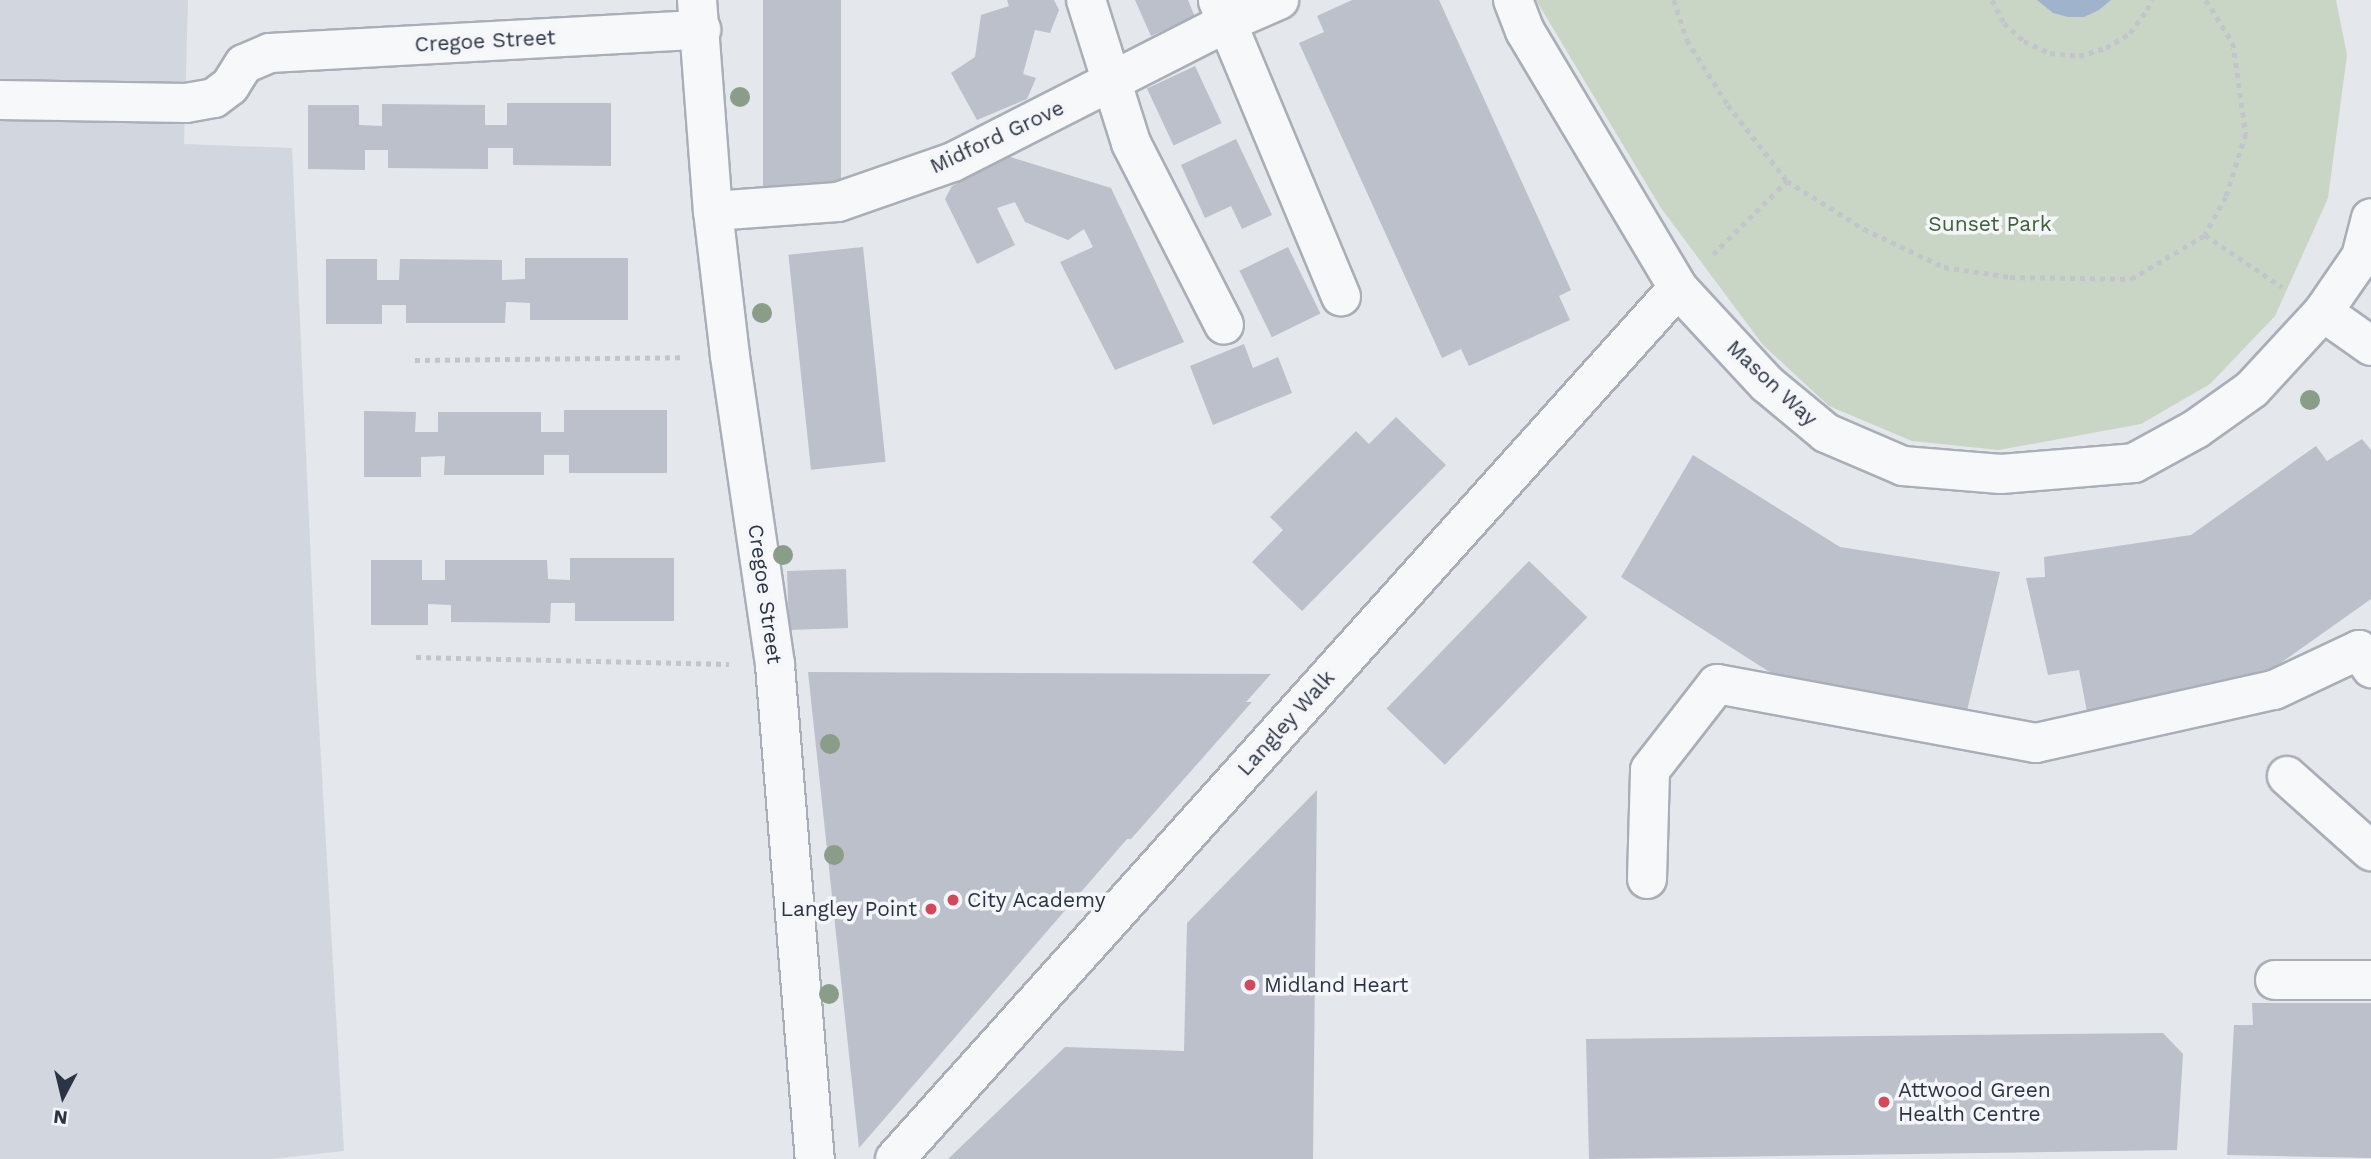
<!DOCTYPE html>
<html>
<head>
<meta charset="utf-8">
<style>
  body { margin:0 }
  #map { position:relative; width:2371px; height:1159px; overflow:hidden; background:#e4e7ec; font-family:"Work Sans",sans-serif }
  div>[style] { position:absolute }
  .built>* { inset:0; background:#d2d6de }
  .green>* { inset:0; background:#c9d6c5 }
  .water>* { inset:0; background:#9fb4cc }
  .building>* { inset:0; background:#bbc0ca; transform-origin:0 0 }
  .path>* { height:4.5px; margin-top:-2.25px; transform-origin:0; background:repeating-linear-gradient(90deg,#c2c5cb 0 5px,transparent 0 10px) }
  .roads { filter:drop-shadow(2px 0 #a9aeb7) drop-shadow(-2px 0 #a9aeb7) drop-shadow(0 2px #a9aeb7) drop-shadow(0 -2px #a9aeb7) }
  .minor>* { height:38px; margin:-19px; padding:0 19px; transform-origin:19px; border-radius:19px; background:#f7f8fa }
  .trees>* { width:20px; height:20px; margin:-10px; border-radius:50%; background:#899d89 }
  .dots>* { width:19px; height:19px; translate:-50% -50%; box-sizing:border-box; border:4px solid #f4f6f9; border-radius:50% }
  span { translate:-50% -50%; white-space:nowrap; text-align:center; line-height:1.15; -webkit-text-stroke:7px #f4f6f9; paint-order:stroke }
  .street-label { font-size:21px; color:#2b3445 }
  .park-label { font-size:21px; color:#3f6138 }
  .poi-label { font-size:21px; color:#2b3445 }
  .left { translate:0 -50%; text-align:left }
  .right { translate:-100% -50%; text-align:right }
  .north { position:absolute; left:28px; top:1061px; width:70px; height:70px; -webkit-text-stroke:5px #f4f6f9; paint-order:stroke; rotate:187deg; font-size:19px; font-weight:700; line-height:28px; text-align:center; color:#2b3445 }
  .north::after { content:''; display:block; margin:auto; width:24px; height:32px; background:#2b3445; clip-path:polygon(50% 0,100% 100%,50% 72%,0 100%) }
</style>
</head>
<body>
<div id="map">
  <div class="built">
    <i style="clip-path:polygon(0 0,188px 0,184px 144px,292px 148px,316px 673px,344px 1151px,272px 1159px,0 1159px)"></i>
  </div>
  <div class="green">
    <i style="clip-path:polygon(1536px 0,2336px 0,2347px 55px,2328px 198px,2275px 316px,2210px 384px,2141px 424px,1999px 450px,1912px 441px,1829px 406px,1763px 345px,1661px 208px)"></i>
  </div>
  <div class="water">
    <i style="clip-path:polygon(2037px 0,2111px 0,2099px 10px,2084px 17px,2068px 17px,2053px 13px)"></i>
  </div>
  <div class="building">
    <i style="left:763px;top:0;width:78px;height:189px"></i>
    <i style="clip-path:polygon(1007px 0,1054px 0,1059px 10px,1050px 33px,1035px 30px,1023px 74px,1036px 78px,1027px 99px,977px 120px,951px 73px,975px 57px,981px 15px,1009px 6px)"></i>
    <i style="clip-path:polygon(1135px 0,1188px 0,1195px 17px,1151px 36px)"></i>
    <i style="clip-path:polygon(1352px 0,1439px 0,1571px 290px,1559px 296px,1570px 320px,1469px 366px,1461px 349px,1442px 358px,1299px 43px,1324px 32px,1317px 16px)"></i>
    <i style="left:1195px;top:66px;width:63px;height:53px;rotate:65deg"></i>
    <i style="clip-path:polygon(507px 103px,611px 103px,611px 166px,513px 165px,513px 148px,488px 148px,488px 169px,388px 168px,388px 150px,365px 150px,365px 170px,308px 169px,308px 105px,359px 105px,359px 125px,382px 126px,382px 104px,485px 105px,485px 125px,507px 125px)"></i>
    <i style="clip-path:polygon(1236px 139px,1272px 215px,1242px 229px,1231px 206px,1205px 218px,1181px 165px)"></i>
    <i style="clip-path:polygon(1007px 156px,1111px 188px,1184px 342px,1115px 370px,1060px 262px,1093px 247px,1084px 229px,1068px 240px,1025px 222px,1015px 202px,997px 208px,1015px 245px,977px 264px,945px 199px,952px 186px)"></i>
    <i style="left:863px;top:247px;width:216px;height:75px;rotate:84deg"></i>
    <i style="left:1288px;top:247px;width:74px;height:54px;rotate:64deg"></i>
    <i style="clip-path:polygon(525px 258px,628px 258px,628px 320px,530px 320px,530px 303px,506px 302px,505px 323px,406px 323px,406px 305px,382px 305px,382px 324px,326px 324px,326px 259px,377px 259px,377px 280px,399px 280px,400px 259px,502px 260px,502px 280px,525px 279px)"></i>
    <i style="clip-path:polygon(1244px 344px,1253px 368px,1278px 357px,1292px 393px,1213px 425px,1190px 366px)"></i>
    <i style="clip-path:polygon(564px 410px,667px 410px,667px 473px,569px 473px,569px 455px,544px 455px,544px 475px,444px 475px,445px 456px,421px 457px,421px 477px,364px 477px,364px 411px,416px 412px,415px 432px,438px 432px,438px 412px,541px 412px,541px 432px,564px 432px)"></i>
    <i style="clip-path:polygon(1396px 417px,1446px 465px,1302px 611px,1252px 562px,1283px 530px,1270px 517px,1356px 431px,1369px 444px)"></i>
    <i style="clip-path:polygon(2362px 439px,2371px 450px,2371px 599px,2265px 674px,2088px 717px,2079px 670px,2048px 675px,2026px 578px,2045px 577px,2044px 557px,2191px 535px,2316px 446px,2327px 461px)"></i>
    <i style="clip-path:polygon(1693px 455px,1840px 547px,2000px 572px,1965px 719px,1793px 687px,1621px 577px)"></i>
    <i style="clip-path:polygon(570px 558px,674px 558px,674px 621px,575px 621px,575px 603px,551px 603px,550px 623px,451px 622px,451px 605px,428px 604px,428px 625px,371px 625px,371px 560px,422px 560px,422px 580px,445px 580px,445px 560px,547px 560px,548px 579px,570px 580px)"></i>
    <i style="left:1529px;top:561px;width:81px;height:205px;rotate:44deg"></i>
    <i style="left:846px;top:569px;width:59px;height:59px;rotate:88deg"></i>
    <i style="clip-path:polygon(808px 672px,1271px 674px,1246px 702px,1252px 702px,1131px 839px,1127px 839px,859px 1148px)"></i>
    <i style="clip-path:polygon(1317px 790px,1313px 1159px,948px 1159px,1065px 1047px,1184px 1051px,1187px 923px)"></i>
    <i style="clip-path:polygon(2252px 1003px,2371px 1003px,2371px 1158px,2227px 1155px,2234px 1025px,2253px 1025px)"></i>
    <i style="clip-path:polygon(2163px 1033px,2183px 1054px,2177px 1150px,1589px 1159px,1586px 1039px)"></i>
  </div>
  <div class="path">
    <i style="left:1674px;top:0;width:42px;rotate:72deg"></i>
    <i style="left:1687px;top:40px;width:77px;rotate:57.8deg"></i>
    <i style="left:1728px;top:105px;width:96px;rotate:52.2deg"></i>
    <i style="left:1787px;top:181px;width:91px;rotate:31.9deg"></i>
    <i style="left:1864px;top:229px;width:89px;rotate:25.4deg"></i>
    <i style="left:1944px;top:267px;width:67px;rotate:8.6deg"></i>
    <i style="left:2010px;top:277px;width:121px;rotate:0.9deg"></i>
    <i style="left:2131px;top:279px;width:86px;rotate:-30.7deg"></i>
    <i style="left:1992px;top:0;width:26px;rotate:62deg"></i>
    <i style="left:2004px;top:23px;width:27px;rotate:42deg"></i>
    <i style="left:2024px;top:41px;width:29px;rotate:25deg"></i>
    <i style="left:2050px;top:53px;width:29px;rotate:6deg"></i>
    <i style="left:2079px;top:56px;width:28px;rotate:-17deg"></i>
    <i style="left:2106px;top:48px;width:28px;rotate:-32deg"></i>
    <i style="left:2130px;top:33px;width:29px;rotate:-54deg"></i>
    <i style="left:2147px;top:10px;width:11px;rotate:-68deg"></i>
    <i style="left:2206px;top:0;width:51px;rotate:57.9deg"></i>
    <i style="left:2233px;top:43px;width:92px;rotate:81.9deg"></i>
    <i style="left:2246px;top:134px;width:66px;rotate:107.6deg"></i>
    <i style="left:2226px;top:197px;width:43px;rotate:118.9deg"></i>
    <i style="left:2205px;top:235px;width:93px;rotate:34deg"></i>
    <i style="left:1713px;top:254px;width:104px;rotate:-44.6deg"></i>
    <i style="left:415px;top:360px;width:269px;rotate:-0.6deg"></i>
    <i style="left:416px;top:657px;width:313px;rotate:1.3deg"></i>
  </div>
  <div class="roads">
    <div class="minor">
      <i style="left:697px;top:0;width:212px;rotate:85.7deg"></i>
      <i style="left:713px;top:211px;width:146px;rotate:83.3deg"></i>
      <i style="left:730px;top:356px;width:312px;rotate:81.7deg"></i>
      <i style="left:775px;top:665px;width:496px;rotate:85.4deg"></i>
      <i style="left:1086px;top:0;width:150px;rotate:72.5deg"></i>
      <i style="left:1131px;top:143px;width:204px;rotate:62.9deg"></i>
      <i style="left:1513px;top:0;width:33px;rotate:69deg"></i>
      <i style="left:1525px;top:31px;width:299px;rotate:59.2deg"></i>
      <i style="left:1678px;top:288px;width:131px;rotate:47.2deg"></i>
      <i style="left:1767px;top:384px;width:77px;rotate:39.7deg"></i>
      <i style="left:1826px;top:433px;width:84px;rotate:23.2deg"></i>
      <i style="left:1903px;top:466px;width:98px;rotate:4.7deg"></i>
      <i style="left:2001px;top:474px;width:133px;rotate:-4.7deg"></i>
      <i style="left:2134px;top:463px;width:71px;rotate:-28.7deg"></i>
      <i style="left:2196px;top:429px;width:69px;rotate:-35.5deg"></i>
      <i style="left:2252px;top:389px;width:105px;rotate:-47.3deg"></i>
      <i style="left:2323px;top:312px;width:67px;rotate:-55.4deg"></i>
      <i style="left:2361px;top:257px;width:40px;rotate:-75.6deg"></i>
      <i style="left:1218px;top:1px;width:320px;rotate:67.4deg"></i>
      <i style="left:0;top:100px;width:186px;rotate:0.9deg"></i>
      <i style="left:186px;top:103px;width:28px;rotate:-10deg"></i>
      <i style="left:214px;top:98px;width:20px;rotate:-37deg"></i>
      <i style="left:230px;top:86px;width:26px;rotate:-58deg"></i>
      <i style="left:244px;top:64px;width:28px;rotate:-23deg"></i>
      <i style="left:270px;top:53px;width:432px;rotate:-3.1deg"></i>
      <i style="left:713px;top:211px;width:125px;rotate:-4.1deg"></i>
      <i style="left:838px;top:202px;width:122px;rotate:-19.2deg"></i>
      <i style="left:953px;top:162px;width:306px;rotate:-27deg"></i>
      <i style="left:1226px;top:23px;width:58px;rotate:-23.5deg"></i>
      <i style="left:2323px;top:312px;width:59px;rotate:35.3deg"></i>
      <i style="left:2287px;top:776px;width:113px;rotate:41.8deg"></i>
      <i style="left:1647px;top:879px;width:109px;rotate:-88.4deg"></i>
      <i style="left:1650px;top:770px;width:109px;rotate:-52.1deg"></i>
      <i style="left:1717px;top:684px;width:324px;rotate:10.5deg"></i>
      <i style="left:2036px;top:743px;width:244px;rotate:-12.6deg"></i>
      <i style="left:2274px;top:690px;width:94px;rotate:-25.2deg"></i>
      <i style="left:2359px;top:650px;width:22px;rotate:56deg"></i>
      <i style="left:2275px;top:980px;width:96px"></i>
      <i style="left:895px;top:1159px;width:1171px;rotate:-48.05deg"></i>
    </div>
  </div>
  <div class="trees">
    <i style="left:740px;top:97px"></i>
    <i style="left:762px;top:313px"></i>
    <i style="left:2310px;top:400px"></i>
    <i style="left:783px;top:555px"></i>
    <i style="left:830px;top:744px"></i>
    <i style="left:834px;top:855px"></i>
    <i style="left:829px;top:994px"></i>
  </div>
  <div class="dots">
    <i style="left:953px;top:900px;background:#d1495b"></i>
    <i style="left:931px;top:909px;background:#d1495b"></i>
    <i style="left:1250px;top:985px;background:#d1495b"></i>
    <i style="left:1884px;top:1102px;background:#d1495b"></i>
  </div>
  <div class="street-label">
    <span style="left:485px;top:41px;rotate:-3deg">Cregoe Street</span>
    <span style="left:997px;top:137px;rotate:-25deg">Midford Grove</span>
    <span style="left:1772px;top:383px;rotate:43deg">Mason Way</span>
    <span style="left:765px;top:594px;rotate:82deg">Cregoe Street</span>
    <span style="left:1286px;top:723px;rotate:-48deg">Langley Walk</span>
  </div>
  <div class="park-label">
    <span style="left:1990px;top:224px">Sunset Park</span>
  </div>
  <div class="poi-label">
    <span class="left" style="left:967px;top:900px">City Academy</span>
    <span class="right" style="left:917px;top:909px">Langley Point</span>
    <span class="left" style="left:1264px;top:985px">Midland Heart</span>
    <span class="left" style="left:1898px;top:1102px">Attwood Green<br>Health Centre</span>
  </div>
  <div class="north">N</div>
</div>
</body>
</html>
